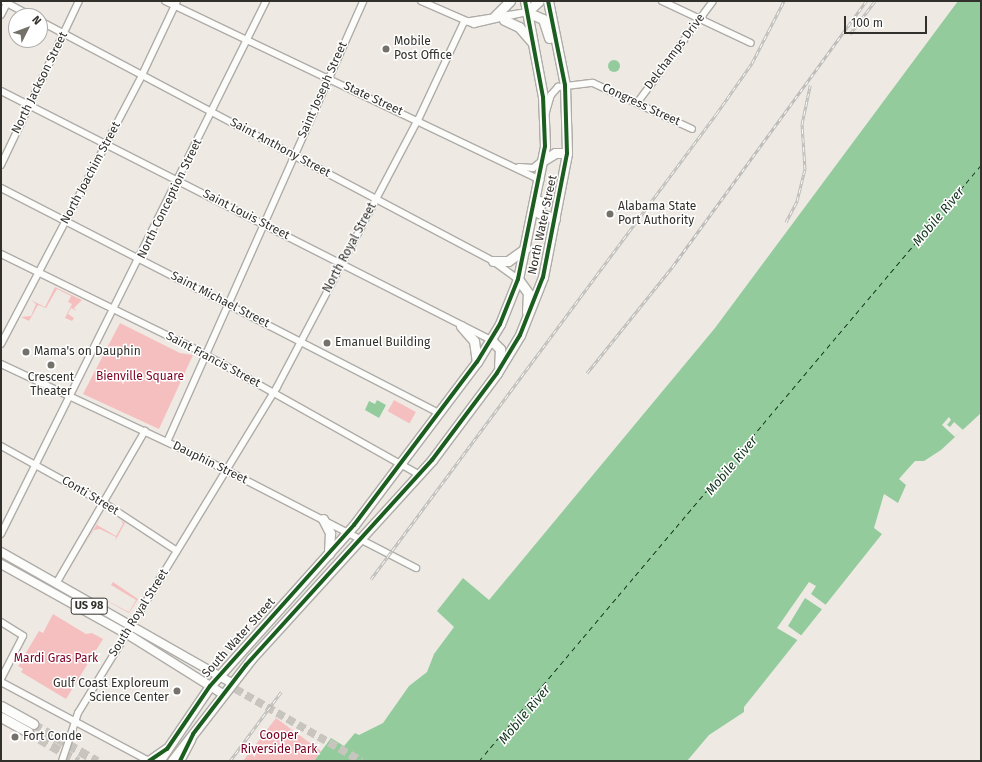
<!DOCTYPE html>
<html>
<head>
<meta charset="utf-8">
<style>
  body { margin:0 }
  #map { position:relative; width:982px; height:762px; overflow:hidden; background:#eeeae3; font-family:"Fira Sans",sans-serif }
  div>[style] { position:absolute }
  .green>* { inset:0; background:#f5bfbf; transform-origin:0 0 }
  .water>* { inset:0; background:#94cb9d }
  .round { border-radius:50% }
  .pier>* { inset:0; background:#eeeae3 }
  .ferry>* { height:1px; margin-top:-0.5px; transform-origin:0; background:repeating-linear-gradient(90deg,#11341b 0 5px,transparent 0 9px) }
  .major-tunnel>* { height:8px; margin-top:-4px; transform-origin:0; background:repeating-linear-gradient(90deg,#c8c5be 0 8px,transparent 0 12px) }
  .highway-tunnel>* { height:9px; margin-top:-4.5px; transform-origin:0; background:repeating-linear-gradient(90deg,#c8c5be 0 9px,transparent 0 13.5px) }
  .roads { filter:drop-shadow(1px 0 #afaca8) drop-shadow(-1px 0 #afaca8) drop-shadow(0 1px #afaca8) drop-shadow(0 -1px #afaca8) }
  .minor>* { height:6px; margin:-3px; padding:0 3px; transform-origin:3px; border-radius:3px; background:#fcfcfb }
  .major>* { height:8px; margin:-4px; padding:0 4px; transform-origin:4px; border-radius:4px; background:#fcfcfb }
  .highway>* { height:9px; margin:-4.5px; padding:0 4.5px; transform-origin:4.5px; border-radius:4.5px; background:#fcfcfb }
  .rail>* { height:3px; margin-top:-1.5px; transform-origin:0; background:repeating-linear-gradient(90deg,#fff 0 4.5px,#bebdbb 0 9px); box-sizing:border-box; border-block:1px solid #bebdbb }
  .cycleway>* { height:4px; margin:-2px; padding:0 2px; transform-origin:2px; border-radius:2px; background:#1b5e20 }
  .dots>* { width:11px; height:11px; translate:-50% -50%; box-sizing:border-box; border:2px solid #fff; border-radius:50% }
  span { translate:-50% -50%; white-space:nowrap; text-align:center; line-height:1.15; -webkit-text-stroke:3px #fff; paint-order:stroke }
  .shield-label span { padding:1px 3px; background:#fff; border:1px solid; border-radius:3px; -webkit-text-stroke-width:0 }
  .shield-label { font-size:11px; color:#32302b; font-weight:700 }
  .poi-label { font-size:12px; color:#32302b }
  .left { translate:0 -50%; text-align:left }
  .right { translate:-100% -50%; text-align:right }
  .street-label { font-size:12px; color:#32302b }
  .park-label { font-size:12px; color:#7d0022 }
  .water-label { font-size:13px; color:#11341b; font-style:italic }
  .frame { position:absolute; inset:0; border:2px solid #32302b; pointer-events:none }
  .north { position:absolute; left:8px; top:8px; width:40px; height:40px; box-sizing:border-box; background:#fff; border:1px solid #adacaa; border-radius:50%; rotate:48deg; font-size:11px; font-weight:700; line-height:16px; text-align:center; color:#32302b }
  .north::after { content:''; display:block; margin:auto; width:14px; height:18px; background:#74716b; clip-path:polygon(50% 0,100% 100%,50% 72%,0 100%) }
  .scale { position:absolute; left:844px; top:16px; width:83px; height:18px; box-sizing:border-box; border:2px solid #32302b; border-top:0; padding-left:5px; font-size:12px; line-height:14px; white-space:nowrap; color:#32302b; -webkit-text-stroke:3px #fff; paint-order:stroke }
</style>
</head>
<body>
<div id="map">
  <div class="green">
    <i style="clip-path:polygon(55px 287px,82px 300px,74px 308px,77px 311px,71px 308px,68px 314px,74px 318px,72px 321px,65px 318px,72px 304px,68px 302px,71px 296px,57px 289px,46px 308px,38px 305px,29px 321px,21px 317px,31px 316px,36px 304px,31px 300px,45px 307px)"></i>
    <i style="clip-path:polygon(120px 323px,180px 353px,193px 355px,159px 429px,83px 394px)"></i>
    <i style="left:394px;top:400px;width:25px;height:13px;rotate:29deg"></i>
    <i style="clip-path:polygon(100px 519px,97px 525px,116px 536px,123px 524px,121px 520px,125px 523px,115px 541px,116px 537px,100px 529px,94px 530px,83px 547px)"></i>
    <i style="clip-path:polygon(113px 582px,138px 599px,129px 613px,96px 595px,129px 612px,136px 600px,111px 585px)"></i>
    <i style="clip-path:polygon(53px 614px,86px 634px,92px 633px,103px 639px,66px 699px,21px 672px,23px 669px,18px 666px,39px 631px,43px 633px)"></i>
    <i style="clip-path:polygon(276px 718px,321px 751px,314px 761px,243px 761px)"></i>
  </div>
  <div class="water">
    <i style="clip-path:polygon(958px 1px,981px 1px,981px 413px,941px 450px,924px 461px,915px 461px,906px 471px,899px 479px,906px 485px,898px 503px,884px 494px,874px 528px,882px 534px,744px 707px,744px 712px,709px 735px,687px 761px,314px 761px,331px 738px,344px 746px,355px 733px,359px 735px,383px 723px,409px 686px,427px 672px,434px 654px,454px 627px,437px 611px,463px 578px,489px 600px,715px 328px)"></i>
    <i class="round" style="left:608px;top:60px;width:12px;height:12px"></i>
    <i style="clip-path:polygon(377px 400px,386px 405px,379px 418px,365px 410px,369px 401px,375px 404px)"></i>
  </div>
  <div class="pier">
    <i style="clip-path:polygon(949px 417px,951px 420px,947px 425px,950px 427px,954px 422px,963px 430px,955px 437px,942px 425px)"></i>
    <i style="clip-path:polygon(809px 582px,816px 586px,811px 594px,826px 605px,823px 610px,805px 598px,788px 626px,802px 636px,799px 641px,777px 628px)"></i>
  </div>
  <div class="ferry">
    <i style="left:479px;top:761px;width:779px;rotate:-49.89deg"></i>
  </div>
  <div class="major-tunnel">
    <i style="left:225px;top:683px;width:157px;rotate:29.8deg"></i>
  </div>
  <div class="highway-tunnel">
    <i style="left:33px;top:724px;width:74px;rotate:30deg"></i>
    <i style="left:28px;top:732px;width:58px;rotate:30.1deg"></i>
  </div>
  <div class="roads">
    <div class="minor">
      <i style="left:3px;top:1px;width:32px;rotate:28deg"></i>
      <i style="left:165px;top:1px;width:416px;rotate:25.5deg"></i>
      <i style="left:421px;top:1px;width:58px;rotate:23.5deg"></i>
      <i style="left:474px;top:24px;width:54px;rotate:-12.8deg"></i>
      <i style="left:662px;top:1px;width:98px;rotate:25.3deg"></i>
      <i style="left:1px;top:15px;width:16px;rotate:-63deg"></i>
      <i style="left:40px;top:21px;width:513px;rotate:27.91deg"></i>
      <i style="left:493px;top:261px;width:31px;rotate:36deg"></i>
      <i style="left:464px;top:22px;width:64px;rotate:-9deg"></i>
      <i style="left:1px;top:91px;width:550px;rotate:26.94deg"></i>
      <i style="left:637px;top:103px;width:127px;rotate:-53.3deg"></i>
      <i style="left:546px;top:112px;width:18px;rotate:-74deg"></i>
      <i style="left:551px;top:95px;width:11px;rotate:-49deg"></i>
      <i style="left:558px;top:87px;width:35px;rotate:-7deg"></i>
      <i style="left:593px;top:83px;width:109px;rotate:24.9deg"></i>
      <i style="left:1px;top:165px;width:182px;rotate:-64.6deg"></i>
      <i style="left:519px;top:167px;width:14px;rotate:4deg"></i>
      <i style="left:533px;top:168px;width:13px;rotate:-39deg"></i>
      <i style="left:1px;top:188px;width:492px;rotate:27.2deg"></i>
      <i style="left:1px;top:254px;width:220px;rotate:26.1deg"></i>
      <i style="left:199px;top:351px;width:253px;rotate:29.3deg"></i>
      <i style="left:1px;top:344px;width:304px;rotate:-62.3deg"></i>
      <i style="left:142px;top:75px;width:82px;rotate:-64.7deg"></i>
      <i style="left:1px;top:364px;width:249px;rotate:25.2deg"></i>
      <i style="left:226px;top:470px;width:214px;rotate:27.3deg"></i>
      <i style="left:167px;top:442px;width:483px;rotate:-66deg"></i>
      <i style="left:1px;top:446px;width:118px;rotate:29deg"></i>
      <i style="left:104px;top:503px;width:87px;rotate:33.3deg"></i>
      <i style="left:1px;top:534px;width:595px;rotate:-63.56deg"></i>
      <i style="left:57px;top:582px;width:175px;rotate:-59.8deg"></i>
      <i style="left:1px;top:622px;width:26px;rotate:32deg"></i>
      <i style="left:23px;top:636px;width:48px;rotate:117.1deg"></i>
      <i style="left:1px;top:682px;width:168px;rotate:28.1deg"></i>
      <i style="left:62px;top:761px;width:51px;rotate:-71.6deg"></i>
      <i style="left:78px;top:713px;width:382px;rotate:-58.6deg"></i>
      <i style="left:277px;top:387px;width:302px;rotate:-62.2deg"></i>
      <i style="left:418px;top:120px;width:108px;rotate:-64.9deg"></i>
    </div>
    <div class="major">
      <i style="left:1px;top:552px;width:266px;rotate:29.6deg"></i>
      <i style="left:1px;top:564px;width:150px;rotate:29.1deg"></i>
      <i style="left:132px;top:637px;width:107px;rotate:32.1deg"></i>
      <i style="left:149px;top:761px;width:21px;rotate:-35deg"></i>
      <i style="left:180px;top:761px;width:24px;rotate:-62deg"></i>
    </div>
    <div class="highway">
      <i style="left:527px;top:12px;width:17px;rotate:24deg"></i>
      <i style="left:543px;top:19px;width:20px;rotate:72deg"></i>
      <i style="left:527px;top:12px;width:16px;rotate:-43deg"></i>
      <i style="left:495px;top:16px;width:21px;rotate:-45deg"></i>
      <i style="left:504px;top:20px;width:17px;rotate:25deg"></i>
      <i style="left:519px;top:27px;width:20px;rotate:49deg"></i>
      <i style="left:544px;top:160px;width:13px;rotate:-32deg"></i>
      <i style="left:555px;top:153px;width:12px"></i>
      <i style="left:540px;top:201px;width:12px;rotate:95deg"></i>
      <i style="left:539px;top:213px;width:17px;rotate:21deg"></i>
      <i style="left:493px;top:261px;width:15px"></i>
      <i style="left:508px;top:261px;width:22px;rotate:-36deg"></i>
      <i style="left:518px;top:279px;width:17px;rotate:54deg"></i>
      <i style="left:528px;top:293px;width:19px;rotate:93deg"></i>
      <i style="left:461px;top:326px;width:20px;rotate:49deg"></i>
      <i style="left:474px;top:341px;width:21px;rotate:82deg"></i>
      <i style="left:491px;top:340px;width:13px;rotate:45deg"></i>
      <i style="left:500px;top:349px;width:17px;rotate:93deg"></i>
      <i style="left:323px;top:519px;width:16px;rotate:63deg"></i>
      <i style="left:330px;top:533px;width:21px;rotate:93deg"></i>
      <i style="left:1px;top:706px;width:37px;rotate:29deg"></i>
      <i style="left:1px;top:717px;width:31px;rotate:29deg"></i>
      <i style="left:159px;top:761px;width:91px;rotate:-55.8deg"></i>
      <i style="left:210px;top:686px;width:216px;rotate:-48.2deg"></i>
      <i style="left:354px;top:525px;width:204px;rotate:-53deg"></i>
      <i style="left:477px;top:362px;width:44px;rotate:-58.8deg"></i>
      <i style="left:500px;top:324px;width:48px;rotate:-68.2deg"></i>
      <i style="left:518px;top:279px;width:136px;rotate:-78.5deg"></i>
      <i style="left:545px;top:146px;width:49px;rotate:-92.3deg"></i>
      <i style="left:543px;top:97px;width:98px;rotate:-100.6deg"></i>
      <i style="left:172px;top:761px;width:129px;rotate:-52.2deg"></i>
      <i style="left:251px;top:659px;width:269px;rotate:-47.7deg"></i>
      <i style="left:432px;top:460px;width:109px;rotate:-53.2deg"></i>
      <i style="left:497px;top:373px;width:44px;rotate:-58.8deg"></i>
      <i style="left:520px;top:335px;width:62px;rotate:-68.4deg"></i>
      <i style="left:543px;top:277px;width:126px;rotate:-79deg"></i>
      <i style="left:567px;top:153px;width:68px;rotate:-91.7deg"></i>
      <i style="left:565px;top:85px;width:86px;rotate:-101.4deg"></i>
    </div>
  </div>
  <div class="rail">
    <i style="left:850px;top:34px;width:41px;rotate:-52.9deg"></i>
    <i style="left:786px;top:222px;width:24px;rotate:-62deg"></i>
    <i style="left:797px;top:201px;width:33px;rotate:-76deg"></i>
    <i style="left:805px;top:169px;width:45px;rotate:-93.8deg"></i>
    <i style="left:802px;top:124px;width:40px;rotate:-78deg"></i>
    <i style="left:587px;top:373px;width:137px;rotate:-51.2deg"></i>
    <i style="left:673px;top:266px;width:328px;rotate:-53.9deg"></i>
    <i style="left:371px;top:579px;width:580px;rotate:-53.41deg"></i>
    <i style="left:717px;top:113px;width:61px;rotate:-55deg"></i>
    <i style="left:752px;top:63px;width:70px;rotate:-62.7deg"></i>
    <i style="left:230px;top:761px;width:86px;rotate:-53.5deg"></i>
  </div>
  <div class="cycleway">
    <i style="left:149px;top:761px;width:22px;rotate:-34deg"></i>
    <i style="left:167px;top:749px;width:76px;rotate:-55.7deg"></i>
    <i style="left:210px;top:686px;width:216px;rotate:-48.2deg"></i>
    <i style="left:354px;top:525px;width:204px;rotate:-53deg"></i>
    <i style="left:477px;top:362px;width:44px;rotate:-58.8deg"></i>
    <i style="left:500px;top:324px;width:48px;rotate:-68.2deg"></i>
    <i style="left:518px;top:279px;width:136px;rotate:-78.5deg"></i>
    <i style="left:545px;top:146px;width:49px;rotate:-92.3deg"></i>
    <i style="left:543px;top:97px;width:98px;rotate:-100.6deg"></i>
    <i style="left:180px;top:761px;width:30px;rotate:-64deg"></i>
    <i style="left:193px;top:734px;width:87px;rotate:-52.5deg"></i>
    <i style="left:246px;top:665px;width:277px;rotate:-47.8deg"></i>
    <i style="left:432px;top:460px;width:109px;rotate:-53.2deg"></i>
    <i style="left:497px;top:373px;width:44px;rotate:-58.8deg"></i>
    <i style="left:520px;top:335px;width:62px;rotate:-68.4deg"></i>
    <i style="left:543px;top:277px;width:126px;rotate:-79deg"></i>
    <i style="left:567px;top:153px;width:68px;rotate:-91.7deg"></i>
    <i style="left:565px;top:85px;width:86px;rotate:-101.4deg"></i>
  </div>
  <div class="dots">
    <i style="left:386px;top:49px;background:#74716b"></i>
    <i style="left:610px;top:214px;background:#74716b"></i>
    <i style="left:327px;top:343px;background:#74716b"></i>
    <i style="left:26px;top:352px;background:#74716b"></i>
    <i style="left:51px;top:365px;background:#74716b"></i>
    <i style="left:177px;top:691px;background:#74716b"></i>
    <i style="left:15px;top:737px;background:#74716b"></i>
  </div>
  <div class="shield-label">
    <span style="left:89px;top:606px">US 98</span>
  </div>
  <div class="poi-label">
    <span class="left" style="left:394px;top:49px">Mobile<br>Post Office</span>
    <span class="left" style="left:618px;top:214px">Alabama State<br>Port Authority</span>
    <span class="left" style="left:335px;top:343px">Emanuel Building</span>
    <span class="left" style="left:34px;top:352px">Mama's on Dauphin</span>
    <span style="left:51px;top:385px">Crescent<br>Theater</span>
    <span class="right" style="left:169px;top:691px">Gulf Coast Exploreum<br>Science Center</span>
    <span class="left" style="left:23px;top:737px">Fort Conde</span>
  </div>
  <div class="street-label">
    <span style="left:675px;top:52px;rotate:-53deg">Delchamps Drive</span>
    <span style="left:40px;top:83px;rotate:-64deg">North Jackson Street</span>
    <span style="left:323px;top:90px;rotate:-66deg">Saint Joseph Street</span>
    <span style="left:373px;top:99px;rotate:25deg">State Street</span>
    <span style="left:641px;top:105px;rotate:25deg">Congress Street</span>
    <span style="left:280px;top:148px;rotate:28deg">Saint Anthony Street</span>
    <span style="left:91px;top:173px;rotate:-62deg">North Joachim Street</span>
    <span style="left:170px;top:199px;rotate:-64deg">North Conception Street</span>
    <span style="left:246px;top:215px;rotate:27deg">Saint Louis Street</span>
    <span style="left:543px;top:225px;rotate:-78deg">North Water Street</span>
    <span style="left:350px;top:248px;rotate:-62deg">North Royal Street</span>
    <span style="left:220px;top:300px;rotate:27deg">Saint Michael Street</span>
    <span style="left:213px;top:360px;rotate:28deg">Saint Francis Street</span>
    <span style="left:210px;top:463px;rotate:26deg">Dauphin Street</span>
    <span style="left:90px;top:496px;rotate:31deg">Conti Street</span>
    <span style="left:139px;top:613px;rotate:-58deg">South Royal Street</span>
    <span style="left:239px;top:638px;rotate:-48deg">South Water Street</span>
  </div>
  <div class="park-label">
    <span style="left:140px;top:377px">Bienville Square</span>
    <span style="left:56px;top:659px">Mardi Gras Park</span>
    <span style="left:279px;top:743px">Cooper<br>Riverside Park</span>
  </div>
  <div class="water-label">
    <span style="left:939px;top:217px;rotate:-50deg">Mobile River</span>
    <span style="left:732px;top:466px;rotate:-50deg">Mobile River</span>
    <span style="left:525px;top:715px;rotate:-50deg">Mobile River</span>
  </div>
  <div class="frame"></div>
  <div class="north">N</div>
  <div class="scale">100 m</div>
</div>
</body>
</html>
